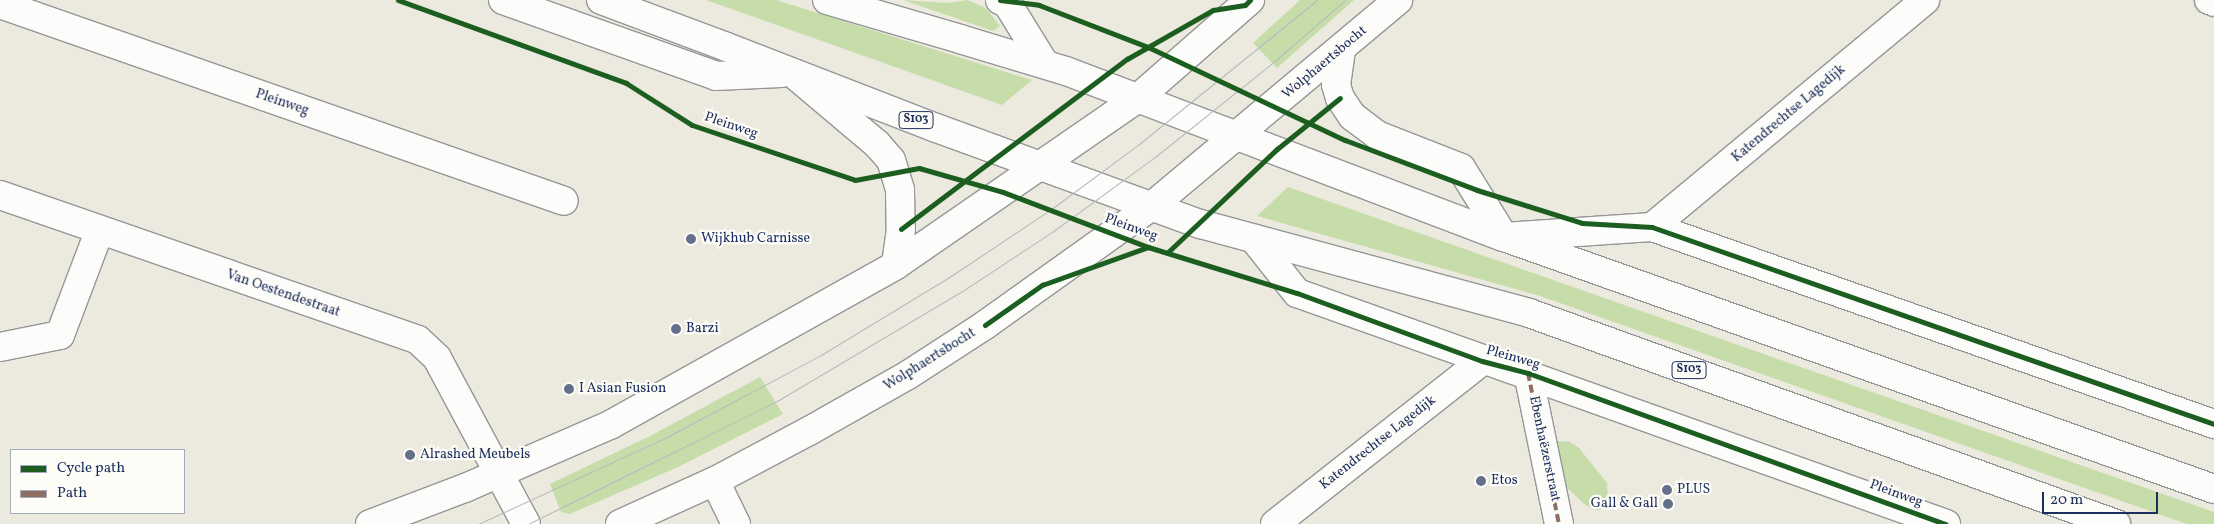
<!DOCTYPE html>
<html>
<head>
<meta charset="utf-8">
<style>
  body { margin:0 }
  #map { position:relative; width:2214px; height:524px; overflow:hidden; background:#eceade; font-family:Vollkorn,serif }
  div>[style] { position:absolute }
  .green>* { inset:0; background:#c6ddaa }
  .roads { filter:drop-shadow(1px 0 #949698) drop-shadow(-1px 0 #949698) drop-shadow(0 1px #949698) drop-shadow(0 -1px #949698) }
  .minor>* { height:28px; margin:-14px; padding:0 14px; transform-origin:14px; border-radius:14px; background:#fcfcfa }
  .major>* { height:28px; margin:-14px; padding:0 14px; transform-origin:14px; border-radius:14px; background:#fcfcfa }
  .highway>* { height:28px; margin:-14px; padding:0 14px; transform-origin:14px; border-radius:14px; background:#fcfcfa }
  .tram>* { height:1px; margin:-0.5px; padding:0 0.5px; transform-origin:0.5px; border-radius:0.5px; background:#b6b9bc }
  .quiet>* { height:4px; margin-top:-2px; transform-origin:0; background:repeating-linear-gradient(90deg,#8d6e63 0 8px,transparent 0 12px) }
  .cycleway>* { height:5px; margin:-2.5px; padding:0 2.5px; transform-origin:2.5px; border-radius:2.5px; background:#1b5e20 }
  .dots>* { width:14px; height:14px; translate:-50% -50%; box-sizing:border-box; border:2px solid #fdfcf7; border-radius:50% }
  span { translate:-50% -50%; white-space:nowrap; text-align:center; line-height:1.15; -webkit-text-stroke:4.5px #fdfcf7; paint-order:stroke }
  .shield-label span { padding:1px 4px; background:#fdfcf7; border:1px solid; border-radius:4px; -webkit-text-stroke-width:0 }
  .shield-label { font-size:12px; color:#1b2f5e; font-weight:700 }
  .street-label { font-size:14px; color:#1b2f5e }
  .poi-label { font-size:14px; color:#1b2f5e }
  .left { translate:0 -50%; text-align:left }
  .right { translate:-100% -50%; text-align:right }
  .legend { position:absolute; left:10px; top:449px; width:175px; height:65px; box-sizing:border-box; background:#fdfcf7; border:1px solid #a3aaba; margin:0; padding:6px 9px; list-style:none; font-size:15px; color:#1b2f5e }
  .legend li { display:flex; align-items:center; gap:10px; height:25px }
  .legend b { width:25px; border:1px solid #a3aaba }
  .scale { position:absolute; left:2042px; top:492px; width:116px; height:22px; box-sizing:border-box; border:2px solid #1b2f5e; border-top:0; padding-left:6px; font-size:15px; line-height:18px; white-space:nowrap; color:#1b2f5e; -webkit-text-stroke:4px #fdfcf7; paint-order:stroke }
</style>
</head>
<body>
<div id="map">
  <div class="green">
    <i style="clip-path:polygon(706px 0,776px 0,1032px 80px,1002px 105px)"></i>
    <i style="clip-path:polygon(903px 0,948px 3px,967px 0,986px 8px,1000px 26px,993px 31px)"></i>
    <i style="clip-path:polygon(1300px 0,1354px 0,1277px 68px,1253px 43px)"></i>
    <i style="clip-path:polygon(1288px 187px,2214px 512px,2214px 524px,2187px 524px,1540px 296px,1257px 216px)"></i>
    <i style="clip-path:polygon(760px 377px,783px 414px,678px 467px,570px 514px,561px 512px,550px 484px,650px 436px)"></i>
    <i style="clip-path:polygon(1558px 441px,1570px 442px,1579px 448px,1607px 483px,1608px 499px,1602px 509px,1595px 510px,1584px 504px,1560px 481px,1554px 445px)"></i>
  </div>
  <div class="roads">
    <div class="minor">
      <i style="left:1000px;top:0;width:8px;rotate:23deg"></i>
      <i style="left:1007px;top:3px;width:70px;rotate:58.3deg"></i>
      <i style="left:2209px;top:0;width:5px;rotate:22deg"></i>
      <i style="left:0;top:4px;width:597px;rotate:19.25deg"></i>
      <i style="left:1341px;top:50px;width:35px;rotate:98deg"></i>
      <i style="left:1336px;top:85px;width:14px;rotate:73deg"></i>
      <i style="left:1340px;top:98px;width:22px;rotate:56deg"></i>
      <i style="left:1352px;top:116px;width:31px;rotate:37deg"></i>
      <i style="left:1377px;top:135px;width:90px;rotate:21.4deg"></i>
      <i style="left:1461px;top:168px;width:81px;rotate:58.1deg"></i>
      <i style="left:1504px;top:237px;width:148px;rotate:-3.9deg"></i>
      <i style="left:1652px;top:227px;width:596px;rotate:19.32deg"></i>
      <i style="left:795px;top:75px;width:107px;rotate:40.1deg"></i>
      <i style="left:877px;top:144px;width:21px;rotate:49deg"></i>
      <i style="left:891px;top:160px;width:31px;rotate:73deg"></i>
      <i style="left:900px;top:190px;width:39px;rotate:89deg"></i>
      <i style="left:901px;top:229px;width:36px;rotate:98deg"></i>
      <i style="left:0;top:195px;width:442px;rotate:19.1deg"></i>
      <i style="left:418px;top:340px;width:26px;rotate:43deg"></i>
      <i style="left:437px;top:358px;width:188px;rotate:61.8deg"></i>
      <i style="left:1652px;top:227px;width:355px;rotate:-39.7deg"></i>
      <i style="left:1254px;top:239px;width:69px;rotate:51.5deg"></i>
      <i style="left:1297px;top:293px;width:689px;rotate:19.59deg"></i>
      <i style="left:0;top:347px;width:61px;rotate:-11.3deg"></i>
      <i style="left:60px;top:335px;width:110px;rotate:-69.3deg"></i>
      <i style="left:1528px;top:373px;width:154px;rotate:78.4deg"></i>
      <i style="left:715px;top:481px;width:48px;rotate:64deg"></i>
      <i style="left:370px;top:524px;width:102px;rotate:-20.8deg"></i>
      <i style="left:465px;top:488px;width:158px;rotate:-23.5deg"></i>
      <i style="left:610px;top:425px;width:328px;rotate:-29.2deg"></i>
      <i style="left:896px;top:265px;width:294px;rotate:-34.6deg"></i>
      <i style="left:1138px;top:98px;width:149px;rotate:-41.2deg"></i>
      <i style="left:620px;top:524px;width:104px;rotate:-24.4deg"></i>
      <i style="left:715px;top:481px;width:106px;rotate:-28deg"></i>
      <i style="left:809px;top:431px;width:114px;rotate:-29.5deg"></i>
      <i style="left:908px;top:375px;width:92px;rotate:-33deg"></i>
      <i style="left:985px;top:325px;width:205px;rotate:-35.5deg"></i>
      <i style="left:1152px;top:206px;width:321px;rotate:-39.9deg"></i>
      <i style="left:1275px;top:524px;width:263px;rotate:-38.2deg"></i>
    </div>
    <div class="major">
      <i style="left:503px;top:0;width:226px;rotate:19.6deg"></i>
      <i style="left:716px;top:76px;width:65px;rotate:-2.6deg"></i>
      <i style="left:960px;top:39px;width:111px;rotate:16.8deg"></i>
      <i style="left:1066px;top:71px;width:468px;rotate:20.8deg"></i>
      <i style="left:1504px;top:237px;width:753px;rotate:19.54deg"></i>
      <i style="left:727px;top:47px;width:224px;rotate:21.2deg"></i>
      <i style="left:936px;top:128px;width:281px;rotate:20deg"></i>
      <i style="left:1200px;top:224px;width:341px;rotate:15.1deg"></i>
      <i style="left:1529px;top:313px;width:624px;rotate:19.77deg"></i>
    </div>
    <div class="highway">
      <i style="left:601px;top:0;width:134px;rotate:20.5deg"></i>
      <i style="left:827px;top:0;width:139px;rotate:16.3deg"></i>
    </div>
  </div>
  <div class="tram">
    <i style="left:478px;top:524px;width:206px;rotate:-24.7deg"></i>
    <i style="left:665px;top:438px;width:177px;rotate:-28deg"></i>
    <i style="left:821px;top:355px;width:156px;rotate:-31.3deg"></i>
    <i style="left:954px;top:274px;width:115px;rotate:-33.7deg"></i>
    <i style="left:1050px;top:210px;width:109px;rotate:-36.5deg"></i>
    <i style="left:1138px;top:145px;width:230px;rotate:-39deg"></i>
    <i style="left:528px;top:524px;width:278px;rotate:-26.3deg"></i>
    <i style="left:777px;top:401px;width:217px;rotate:-30.7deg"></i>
    <i style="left:964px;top:290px;width:105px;rotate:-33.4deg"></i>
    <i style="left:1052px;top:232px;width:127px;rotate:-36.1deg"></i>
    <i style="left:1155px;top:157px;width:155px;rotate:-38.7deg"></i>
    <i style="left:1276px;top:60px;width:91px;rotate:-41deg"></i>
  </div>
  <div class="quiet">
    <i style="left:1528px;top:373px;width:154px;rotate:78.4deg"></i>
  </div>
  <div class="cycleway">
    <i style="left:398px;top:0;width:243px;rotate:20deg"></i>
    <i style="left:626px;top:83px;width:78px;rotate:32.5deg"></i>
    <i style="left:692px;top:125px;width:172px;rotate:18.6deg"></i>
    <i style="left:855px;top:180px;width:65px;rotate:-10.6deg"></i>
    <i style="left:919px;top:168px;width:87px;rotate:15.9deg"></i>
    <i style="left:1003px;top:192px;width:155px;rotate:20.8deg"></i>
    <i style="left:1148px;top:247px;width:156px;rotate:17.2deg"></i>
    <i style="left:1297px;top:293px;width:197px;rotate:20.2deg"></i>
    <i style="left:1482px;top:361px;width:48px;rotate:14.6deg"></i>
    <i style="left:1528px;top:373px;width:444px;rotate:19.9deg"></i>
    <i style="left:1000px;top:0;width:39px;rotate:7deg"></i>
    <i style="left:1039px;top:5px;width:117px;rotate:21.1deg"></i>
    <i style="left:1148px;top:47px;width:218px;rotate:25.3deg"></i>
    <i style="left:1345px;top:140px;width:141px;rotate:20.7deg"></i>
    <i style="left:1477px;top:190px;width:110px;rotate:17.4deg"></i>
    <i style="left:1582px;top:223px;width:70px;rotate:3.3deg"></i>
    <i style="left:1652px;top:227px;width:596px;rotate:19.32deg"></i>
    <i style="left:901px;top:229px;width:283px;rotate:-37deg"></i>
    <i style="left:1127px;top:59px;width:99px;rotate:-29.7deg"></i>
    <i style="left:1213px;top:10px;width:32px;rotate:-9deg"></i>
    <i style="left:1245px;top:5px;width:7px;rotate:-45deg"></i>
    <i style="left:1168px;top:252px;width:150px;rotate:-43.4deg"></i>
    <i style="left:1277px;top:149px;width:81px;rotate:-39deg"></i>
    <i style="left:985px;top:325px;width:70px;rotate:-35.1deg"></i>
    <i style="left:1042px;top:285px;width:113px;rotate:-19.7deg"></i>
  </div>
  <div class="dots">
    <i style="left:691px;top:239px;background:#64708b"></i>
    <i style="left:676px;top:329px;background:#64708b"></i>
    <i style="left:569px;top:389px;background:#64708b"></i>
    <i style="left:410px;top:455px;background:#64708b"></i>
    <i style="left:1481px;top:481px;background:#64708b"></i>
    <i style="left:1667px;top:490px;background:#64708b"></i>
    <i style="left:1668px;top:504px;background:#64708b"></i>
  </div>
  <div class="shield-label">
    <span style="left:916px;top:120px">S103</span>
    <span style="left:1689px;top:370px">S103</span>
  </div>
  <div class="street-label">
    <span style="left:1325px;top:63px;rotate:-40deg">Wolphaertsbocht</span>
    <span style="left:282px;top:103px;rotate:19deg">Pleinweg</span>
    <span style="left:1789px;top:114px;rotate:-40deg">Katendrechtse Lagedijk</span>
    <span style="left:731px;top:126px;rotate:19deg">Pleinweg</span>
    <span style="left:1131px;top:228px;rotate:20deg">Pleinweg</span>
    <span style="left:283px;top:294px;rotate:19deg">Van Oestendestraat</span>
    <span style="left:1513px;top:358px;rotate:16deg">Pleinweg</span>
    <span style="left:930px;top:360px;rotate:-32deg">Wolphaertsbocht</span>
    <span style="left:1378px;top:443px;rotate:-38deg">Katendrechtse Lagedijk</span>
    <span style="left:1544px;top:449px;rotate:78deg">Ebenhaëzerstraat</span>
    <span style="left:1896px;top:494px;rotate:20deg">Pleinweg</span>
  </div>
  <div class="poi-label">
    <span class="left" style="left:701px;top:239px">Wijkhub Carnisse</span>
    <span class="left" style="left:686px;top:329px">Barzi</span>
    <span class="left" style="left:579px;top:389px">I Asian Fusion</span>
    <span class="left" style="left:420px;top:455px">Alrashed Meubels</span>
    <span class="left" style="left:1491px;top:481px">Etos</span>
    <span class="left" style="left:1677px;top:490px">PLUS</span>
    <span class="right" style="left:1658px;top:504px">Gall &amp; Gall</span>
  </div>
  <ul class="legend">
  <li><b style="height:6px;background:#1b5e20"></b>Cycle path</li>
  <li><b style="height:6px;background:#8d6e63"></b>Path</li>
  </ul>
  <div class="scale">20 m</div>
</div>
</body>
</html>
